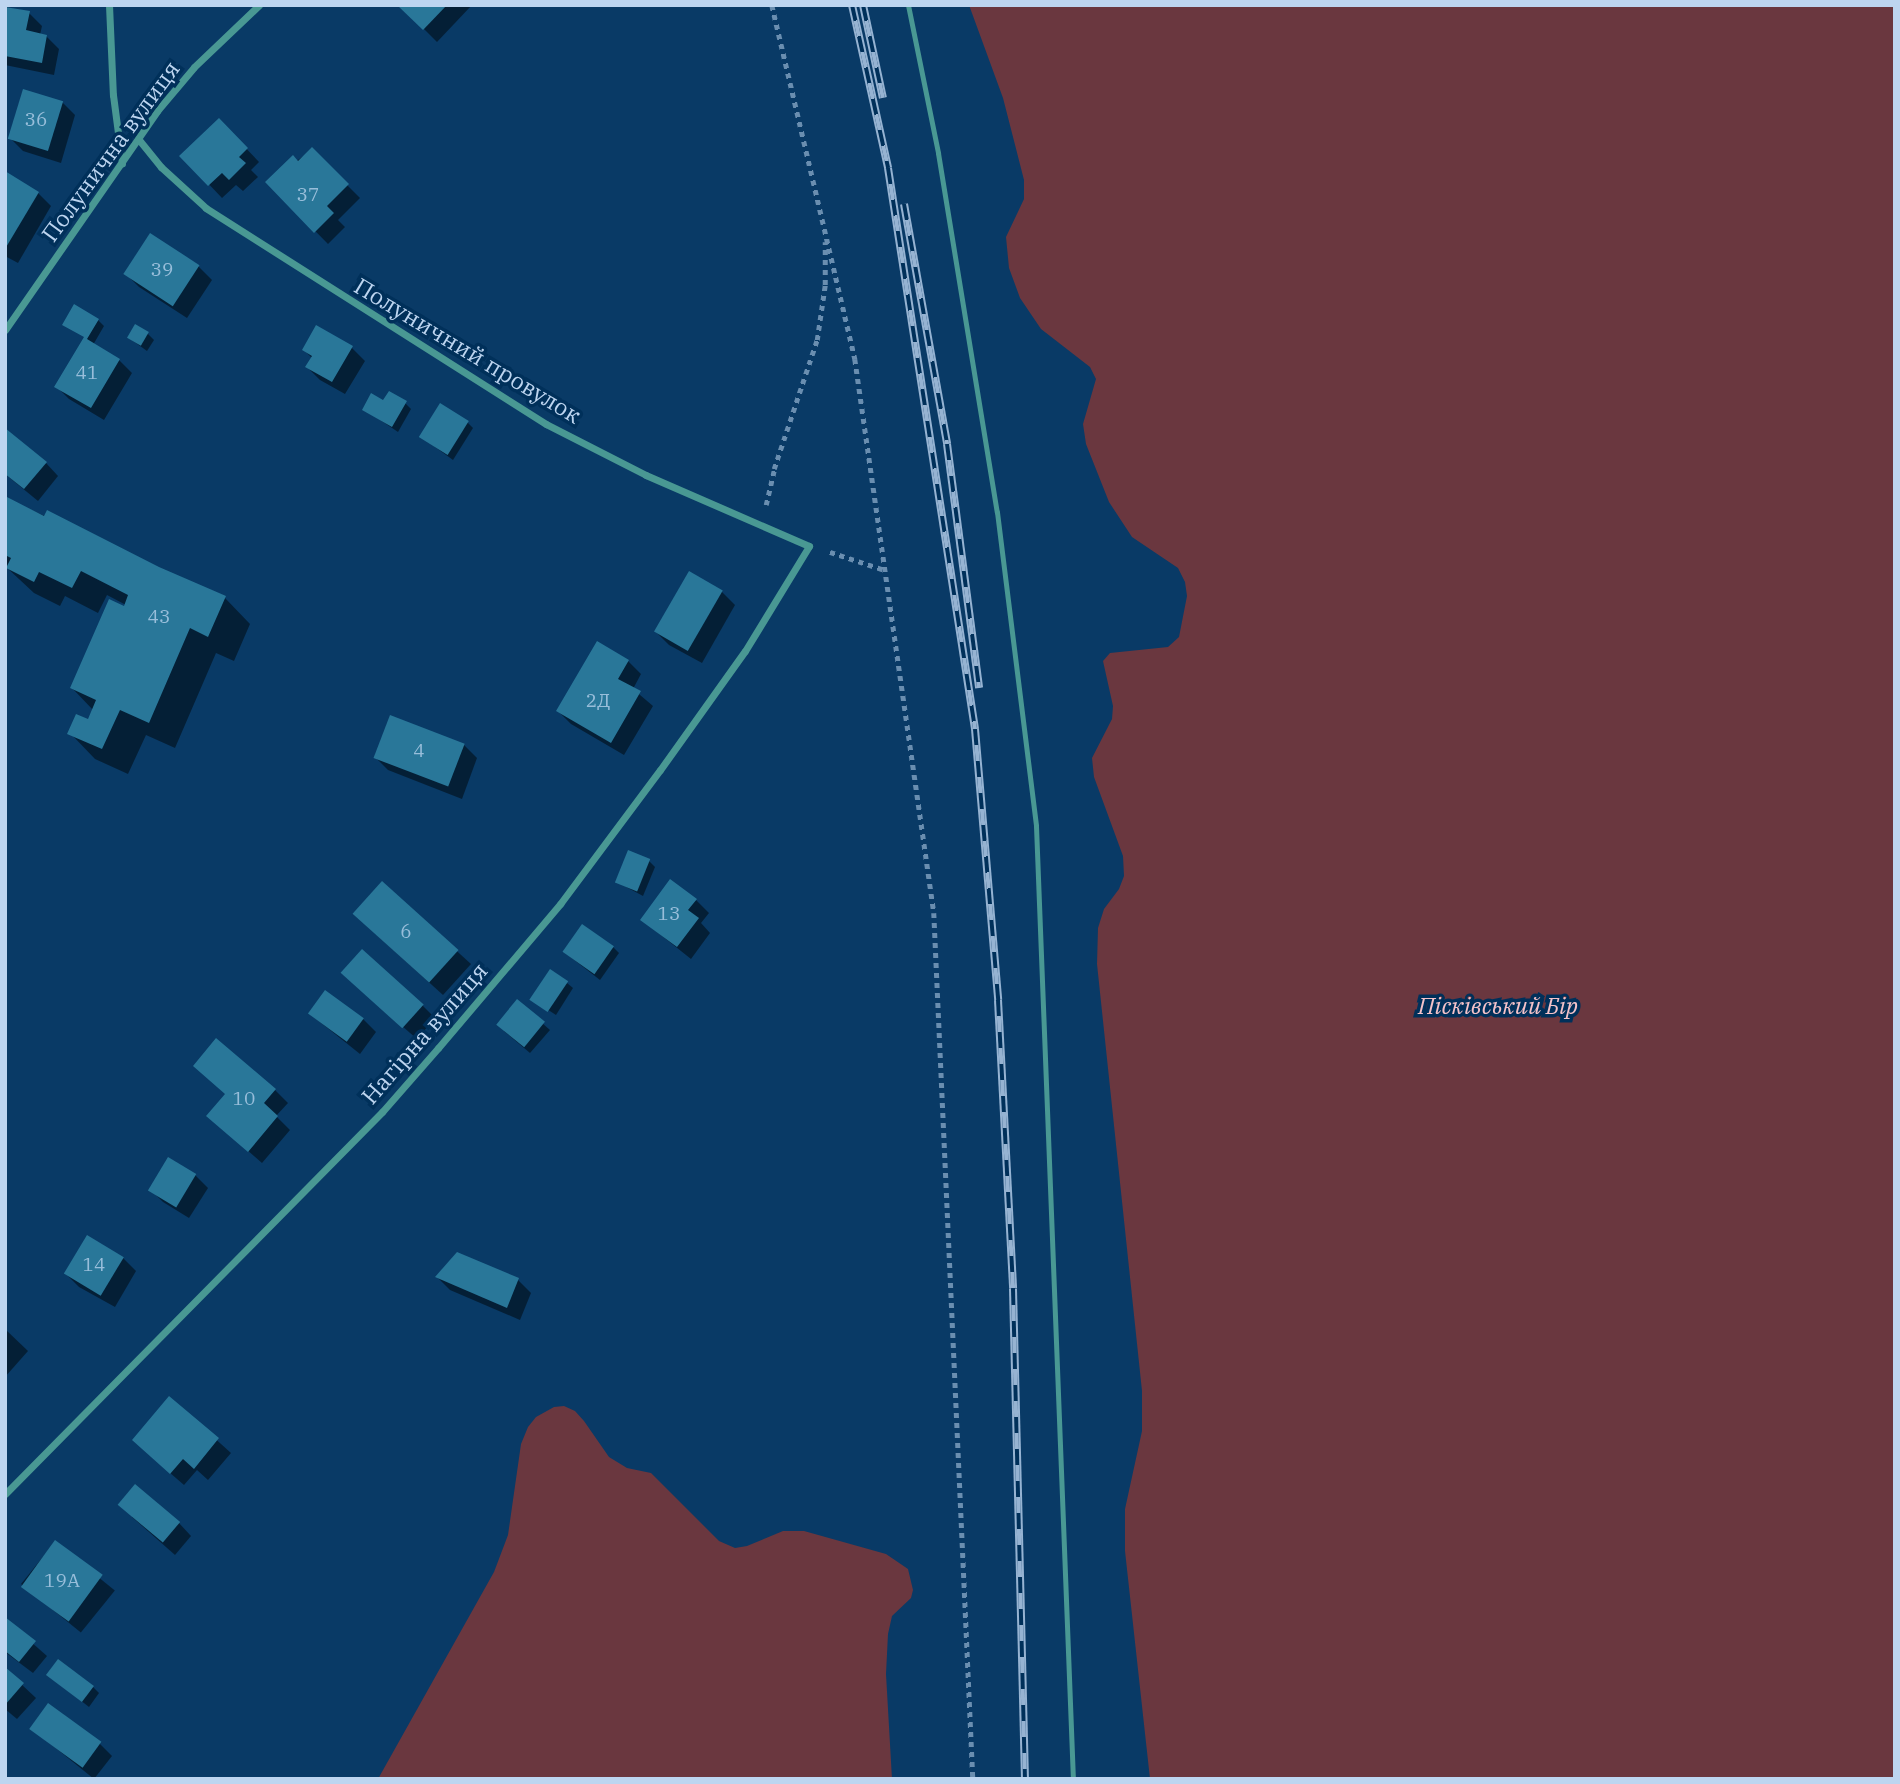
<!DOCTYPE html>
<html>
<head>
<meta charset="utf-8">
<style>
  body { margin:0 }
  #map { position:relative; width:1900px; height:1784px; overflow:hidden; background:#093a66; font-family:"IBM Plex Serif",serif }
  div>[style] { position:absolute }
  .green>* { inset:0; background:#6a373f }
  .shadow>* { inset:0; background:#0007; transform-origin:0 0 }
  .building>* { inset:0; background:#297799; transform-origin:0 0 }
  .path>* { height:4.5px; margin-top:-2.25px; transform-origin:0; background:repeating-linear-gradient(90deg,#6a8eb0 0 5px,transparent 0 10px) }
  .lane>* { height:5px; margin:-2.5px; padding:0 2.5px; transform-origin:2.5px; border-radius:2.5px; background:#499893 }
  .street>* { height:7px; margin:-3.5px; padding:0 3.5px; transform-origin:3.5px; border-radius:3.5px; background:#499893 }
  .rail>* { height:8px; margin-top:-4px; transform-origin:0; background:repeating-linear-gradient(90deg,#00305a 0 16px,#96b3d2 0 32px); box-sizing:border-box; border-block:2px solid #96b3d2 }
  span { translate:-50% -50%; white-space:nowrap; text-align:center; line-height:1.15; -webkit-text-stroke:7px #00305a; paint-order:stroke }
  .number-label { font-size:19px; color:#98beda }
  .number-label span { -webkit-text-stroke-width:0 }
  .street-label { font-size:23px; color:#bdd5f0 }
  .park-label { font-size:23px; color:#f5c3c9; font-style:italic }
  .frame { position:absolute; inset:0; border:7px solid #bdd5f0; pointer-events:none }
</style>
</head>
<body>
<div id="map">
  <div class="green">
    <i style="clip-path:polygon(969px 5px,1895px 5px,1895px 1779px,1150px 1779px,1125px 1551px,1125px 1509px,1142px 1431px,1142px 1391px,1097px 964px,1098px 928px,1104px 909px,1119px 889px,1124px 876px,1123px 856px,1094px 777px,1092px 758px,1112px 719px,1113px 706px,1103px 661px,1110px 653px,1168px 647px,1179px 637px,1187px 596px,1185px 582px,1178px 568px,1132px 537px,1109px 502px,1086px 444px,1083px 424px,1096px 379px,1090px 367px,1041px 329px,1020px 298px,1009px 268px,1006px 237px,1024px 199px,1024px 180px,1003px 98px)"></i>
    <i style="clip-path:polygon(564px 1406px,575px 1411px,584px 1421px,609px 1457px,627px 1468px,651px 1473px,719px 1541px,735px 1548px,747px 1546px,783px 1531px,804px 1531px,886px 1554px,908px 1569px,913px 1590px,911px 1598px,892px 1616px,888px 1634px,886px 1674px,892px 1779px,378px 1779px,494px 1572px,508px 1535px,521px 1444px,528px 1427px,536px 1417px,554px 1407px)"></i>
  </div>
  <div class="shadow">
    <i style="clip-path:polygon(400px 5px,472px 5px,437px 42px)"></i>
    <i style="clip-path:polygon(5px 9px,29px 13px,42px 26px,40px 35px,46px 36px,59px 49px,54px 75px,5px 65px)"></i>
    <i style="clip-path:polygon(62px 102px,75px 115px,61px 163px,23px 151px,10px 138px)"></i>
    <i style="clip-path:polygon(219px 120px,259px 162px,251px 170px,258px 177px,243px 191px,236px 185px,222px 198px,182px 156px)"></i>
    <i style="clip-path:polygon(312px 150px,360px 198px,338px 220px,345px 227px,328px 244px,267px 182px)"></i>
    <i style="clip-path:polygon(5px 173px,38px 193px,51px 206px,18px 263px,5px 256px)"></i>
    <i style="clip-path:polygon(151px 235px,199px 267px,212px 280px,187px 318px,139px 287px,126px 274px)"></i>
    <i style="clip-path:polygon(98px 320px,104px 326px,93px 345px,119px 360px,132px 373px,104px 420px,69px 399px,56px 386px)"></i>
    <i style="clip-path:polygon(148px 334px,154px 340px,147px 351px,129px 338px)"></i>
    <i style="clip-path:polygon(352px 348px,365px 361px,345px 394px,320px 380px,307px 367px,312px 358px,304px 350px)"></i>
    <i style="clip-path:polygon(384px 402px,405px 403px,411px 409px,398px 432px,364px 409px)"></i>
    <i style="clip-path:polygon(467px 422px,473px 428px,453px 460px,420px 436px)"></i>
    <i style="clip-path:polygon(46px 463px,58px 476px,38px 501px,5px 474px)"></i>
    <i style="clip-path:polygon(5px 498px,225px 598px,250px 624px,234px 661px,216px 653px,175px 748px,146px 735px,128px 774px,95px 759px,70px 733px,88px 722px,93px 710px,72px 688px,126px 605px,107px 595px,98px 613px,65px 596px,60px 606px,34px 593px,5px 566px)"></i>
    <i style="clip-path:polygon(690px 574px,722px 592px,735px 605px,702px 663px,669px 645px,656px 632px)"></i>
    <i style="clip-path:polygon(628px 661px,641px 674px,633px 689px,653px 706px,624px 755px,571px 724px,558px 711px)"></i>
    <i style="clip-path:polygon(464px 745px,477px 758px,462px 799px,388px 770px,375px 757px)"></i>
    <i style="clip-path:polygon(649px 861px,655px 867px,643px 896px,617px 882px)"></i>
    <i style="clip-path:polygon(382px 883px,471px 964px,443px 995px,367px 926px)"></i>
    <i style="clip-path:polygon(696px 900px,709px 913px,701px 923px,710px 933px,691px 959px,642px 920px)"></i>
    <i style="clip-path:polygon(613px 947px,619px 953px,600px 980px,564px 952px)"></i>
    <i style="clip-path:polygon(567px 983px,573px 988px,556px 1015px,536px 1002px)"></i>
    <i style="clip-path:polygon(356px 986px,422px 1005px,435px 1018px,417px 1039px)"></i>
    <i style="clip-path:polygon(517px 1001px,550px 1030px,530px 1053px,504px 1031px)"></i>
    <i style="clip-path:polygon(310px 1014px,363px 1019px,376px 1032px,360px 1054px)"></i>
    <i style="clip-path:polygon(195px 1066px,275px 1090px,288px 1103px,276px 1116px,290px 1130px,262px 1163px,208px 1116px,227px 1095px)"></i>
    <i style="clip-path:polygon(195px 1175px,208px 1188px,189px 1218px,163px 1202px,150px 1189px)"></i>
    <i style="clip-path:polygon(457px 1254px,518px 1280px,531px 1293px,520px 1320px,450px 1290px,437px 1277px)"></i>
    <i style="clip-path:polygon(123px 1258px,136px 1271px,115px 1307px,79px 1287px,66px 1274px)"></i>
    <i style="clip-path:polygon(5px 1329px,28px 1351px,5px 1377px)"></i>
    <i style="clip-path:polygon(170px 1398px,231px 1453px,208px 1480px,197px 1470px,184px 1485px,147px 1453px)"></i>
    <i style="clip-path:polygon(132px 1517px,179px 1523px,191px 1536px,175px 1555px)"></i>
    <i style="left:55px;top:1542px;width:77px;height:54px;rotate:39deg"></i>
    <i style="clip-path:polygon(5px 1619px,47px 1656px,33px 1673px,5px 1652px)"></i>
    <i style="clip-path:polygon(5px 1669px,36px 1698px,17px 1719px,5px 1709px)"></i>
    <i style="clip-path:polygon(48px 1675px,93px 1687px,99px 1693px,89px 1707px)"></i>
    <i style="clip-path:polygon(31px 1728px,99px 1743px,112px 1756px,94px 1779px)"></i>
  </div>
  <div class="building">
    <i style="clip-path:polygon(397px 5px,447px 5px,423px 30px)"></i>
    <i style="clip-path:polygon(5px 7px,30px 11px,26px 30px,47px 35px,42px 63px,5px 56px)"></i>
    <i style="left:23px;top:89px;width:42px;height:52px;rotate:17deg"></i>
    <i style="clip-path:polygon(219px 118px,248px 148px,239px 157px,246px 163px,229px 180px,222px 173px,208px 186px,179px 156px)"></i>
    <i style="clip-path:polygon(312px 147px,349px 184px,327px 206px,334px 213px,314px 233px,265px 182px,293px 155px,298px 161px)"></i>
    <i style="clip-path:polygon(5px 171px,39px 192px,5px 249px)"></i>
    <i style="left:150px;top:233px;width:59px;height:49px;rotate:33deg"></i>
    <i style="clip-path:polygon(74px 304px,99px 319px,87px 339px,120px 359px,91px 408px,54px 387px,84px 337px,62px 325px)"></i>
    <i style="left:135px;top:324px;width:16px;height:16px;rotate:30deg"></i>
    <i style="clip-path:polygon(316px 325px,353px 346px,332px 382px,305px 367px,312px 356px,302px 350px)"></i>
    <i style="clip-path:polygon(389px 391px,407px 401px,392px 427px,362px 410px,371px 393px,383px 400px)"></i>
    <i style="left:440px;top:403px;width:34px;height:40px;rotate:32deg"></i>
    <i style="clip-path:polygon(5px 428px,47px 462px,24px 489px,5px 474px)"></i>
    <i style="clip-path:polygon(5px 496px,44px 516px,47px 510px,159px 567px,226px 596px,208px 637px,190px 628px,149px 723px,120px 710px,102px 749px,67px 734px,76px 714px,88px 719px,96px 700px,70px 688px,109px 599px,124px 606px,128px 595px,81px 571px,72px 588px,39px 572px,34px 582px,6px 568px,11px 558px,5px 555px)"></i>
    <i style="left:689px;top:571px;width:39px;height:70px;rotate:30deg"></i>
    <i style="clip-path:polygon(597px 641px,629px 660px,618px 679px,641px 691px,611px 743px,556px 711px)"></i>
    <i style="left:390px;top:715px;width:80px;height:46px;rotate:21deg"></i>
    <i style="left:628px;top:850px;width:24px;height:35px;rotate:22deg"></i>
    <i style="clip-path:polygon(670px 879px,697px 899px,688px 910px,699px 918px,677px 947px,640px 920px)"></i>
    <i style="left:382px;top:881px;width:103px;height:44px;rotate:42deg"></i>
    <i style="left:582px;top:924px;width:39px;height:34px;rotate:35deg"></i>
    <i style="left:362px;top:949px;width:83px;height:32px;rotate:42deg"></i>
    <i style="left:550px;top:969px;width:22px;height:37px;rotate:34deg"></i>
    <i style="left:325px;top:990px;width:48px;height:29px;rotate:36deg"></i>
    <i style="left:517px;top:999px;width:36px;height:33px;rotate:39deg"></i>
    <i style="clip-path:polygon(216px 1038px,276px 1089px,264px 1103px,278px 1116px,248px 1152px,206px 1116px,225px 1094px,193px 1066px)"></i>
    <i style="left:168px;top:1157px;width:33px;height:39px;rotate:31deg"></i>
    <i style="left:87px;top:1235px;width:43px;height:45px;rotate:31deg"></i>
    <i style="clip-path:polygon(457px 1252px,519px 1278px,507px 1308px,435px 1277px)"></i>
    <i style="clip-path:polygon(169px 1396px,219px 1438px,194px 1469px,183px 1459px,170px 1474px,132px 1440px)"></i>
    <i style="left:135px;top:1484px;width:59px;height:27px;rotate:40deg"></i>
    <i style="left:55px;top:1540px;width:59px;height:58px;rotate:36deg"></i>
    <i style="clip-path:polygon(5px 1617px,36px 1641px,19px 1662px,5px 1651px)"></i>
    <i style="left:58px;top:1659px;width:45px;height:20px;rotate:37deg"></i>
    <i style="clip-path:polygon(5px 1667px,24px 1683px,5px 1705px)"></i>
    <i style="left:48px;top:1703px;width:66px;height:32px;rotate:36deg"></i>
  </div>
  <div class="path">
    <i style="left:772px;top:5px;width:364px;rotate:76.8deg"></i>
    <i style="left:855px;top:359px;width:560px;rotate:81.88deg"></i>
    <i style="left:934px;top:913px;width:867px;rotate:87.42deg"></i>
    <i style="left:766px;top:505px;width:37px;rotate:-77deg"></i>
    <i style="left:774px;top:469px;width:136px;rotate:-71.6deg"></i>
    <i style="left:817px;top:340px;width:56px;rotate:-81.7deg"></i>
    <i style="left:825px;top:285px;width:43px;rotate:-90deg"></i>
    <i style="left:830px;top:552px;width:58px;rotate:18.1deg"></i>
  </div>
  <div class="lane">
    <i style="left:908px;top:5px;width:151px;rotate:78.5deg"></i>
    <i style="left:938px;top:153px;width:364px;rotate:80.7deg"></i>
    <i style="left:997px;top:512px;width:316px;rotate:82.9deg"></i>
    <i style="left:1036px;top:826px;width:954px;rotate:87.78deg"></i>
  </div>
  <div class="street">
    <i style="left:109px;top:5px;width:90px;rotate:87.5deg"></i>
    <i style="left:113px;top:95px;width:69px;rotate:82.5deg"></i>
    <i style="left:5px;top:330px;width:267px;rotate:-55.2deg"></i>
    <i style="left:157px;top:111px;width:57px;rotate:-49.9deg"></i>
    <i style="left:194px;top:67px;width:90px;rotate:-43.6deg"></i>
    <i style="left:5px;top:1494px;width:537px;rotate:-45.38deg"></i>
    <i style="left:382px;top:1112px;width:85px;rotate:-48.8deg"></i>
    <i style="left:438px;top:1048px;width:189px;rotate:-49.7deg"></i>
    <i style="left:560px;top:904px;width:167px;rotate:-53.3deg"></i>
    <i style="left:660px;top:770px;width:146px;rotate:-54.5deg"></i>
    <i style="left:745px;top:651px;width:123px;rotate:-58.6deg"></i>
    <i style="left:809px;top:546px;width:178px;rotate:-156.5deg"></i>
    <i style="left:646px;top:475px;width:112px;rotate:-153deg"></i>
    <i style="left:546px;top:424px;width:403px;rotate:-147.6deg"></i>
    <i style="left:206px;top:208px;width:61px;rotate:-137.7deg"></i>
    <i style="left:161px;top:167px;width:36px;rotate:-129deg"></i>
  </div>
  <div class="rail">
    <i style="left:852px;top:5px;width:167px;rotate:77.5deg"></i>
    <i style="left:888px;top:168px;width:568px;rotate:81.18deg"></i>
    <i style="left:975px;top:729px;width:272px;rotate:85.1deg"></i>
    <i style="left:998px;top:1000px;width:289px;rotate:87deg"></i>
    <i style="left:1013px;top:1289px;width:490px;rotate:88.6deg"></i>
    <i style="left:863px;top:5px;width:95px;rotate:77.9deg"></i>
    <i style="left:904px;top:204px;width:244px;rotate:79.8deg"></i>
    <i style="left:947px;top:444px;width:246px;rotate:82.5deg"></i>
  </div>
  <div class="number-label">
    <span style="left:36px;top:120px">36</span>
    <span style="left:308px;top:195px">37</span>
    <span style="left:162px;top:270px">39</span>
    <span style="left:87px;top:373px">41</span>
    <span style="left:159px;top:617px">43</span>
    <span style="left:598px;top:701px">2Д</span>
    <span style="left:419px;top:751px">4</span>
    <span style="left:669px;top:914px">13</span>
    <span style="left:406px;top:932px">6</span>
    <span style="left:244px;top:1099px">10</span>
    <span style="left:94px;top:1265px">14</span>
    <span style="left:62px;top:1581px">19А</span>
  </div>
  <div class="street-label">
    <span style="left:110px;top:151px;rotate:-54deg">Полунична вулиця</span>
    <span style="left:468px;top:350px;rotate:31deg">Полуничний провулок</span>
    <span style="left:424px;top:1033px;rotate:-49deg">Нагірна вулиця</span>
  </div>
  <div class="park-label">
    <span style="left:1498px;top:1005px">Пісківський Бір</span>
  </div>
  <div class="frame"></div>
</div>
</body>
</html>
